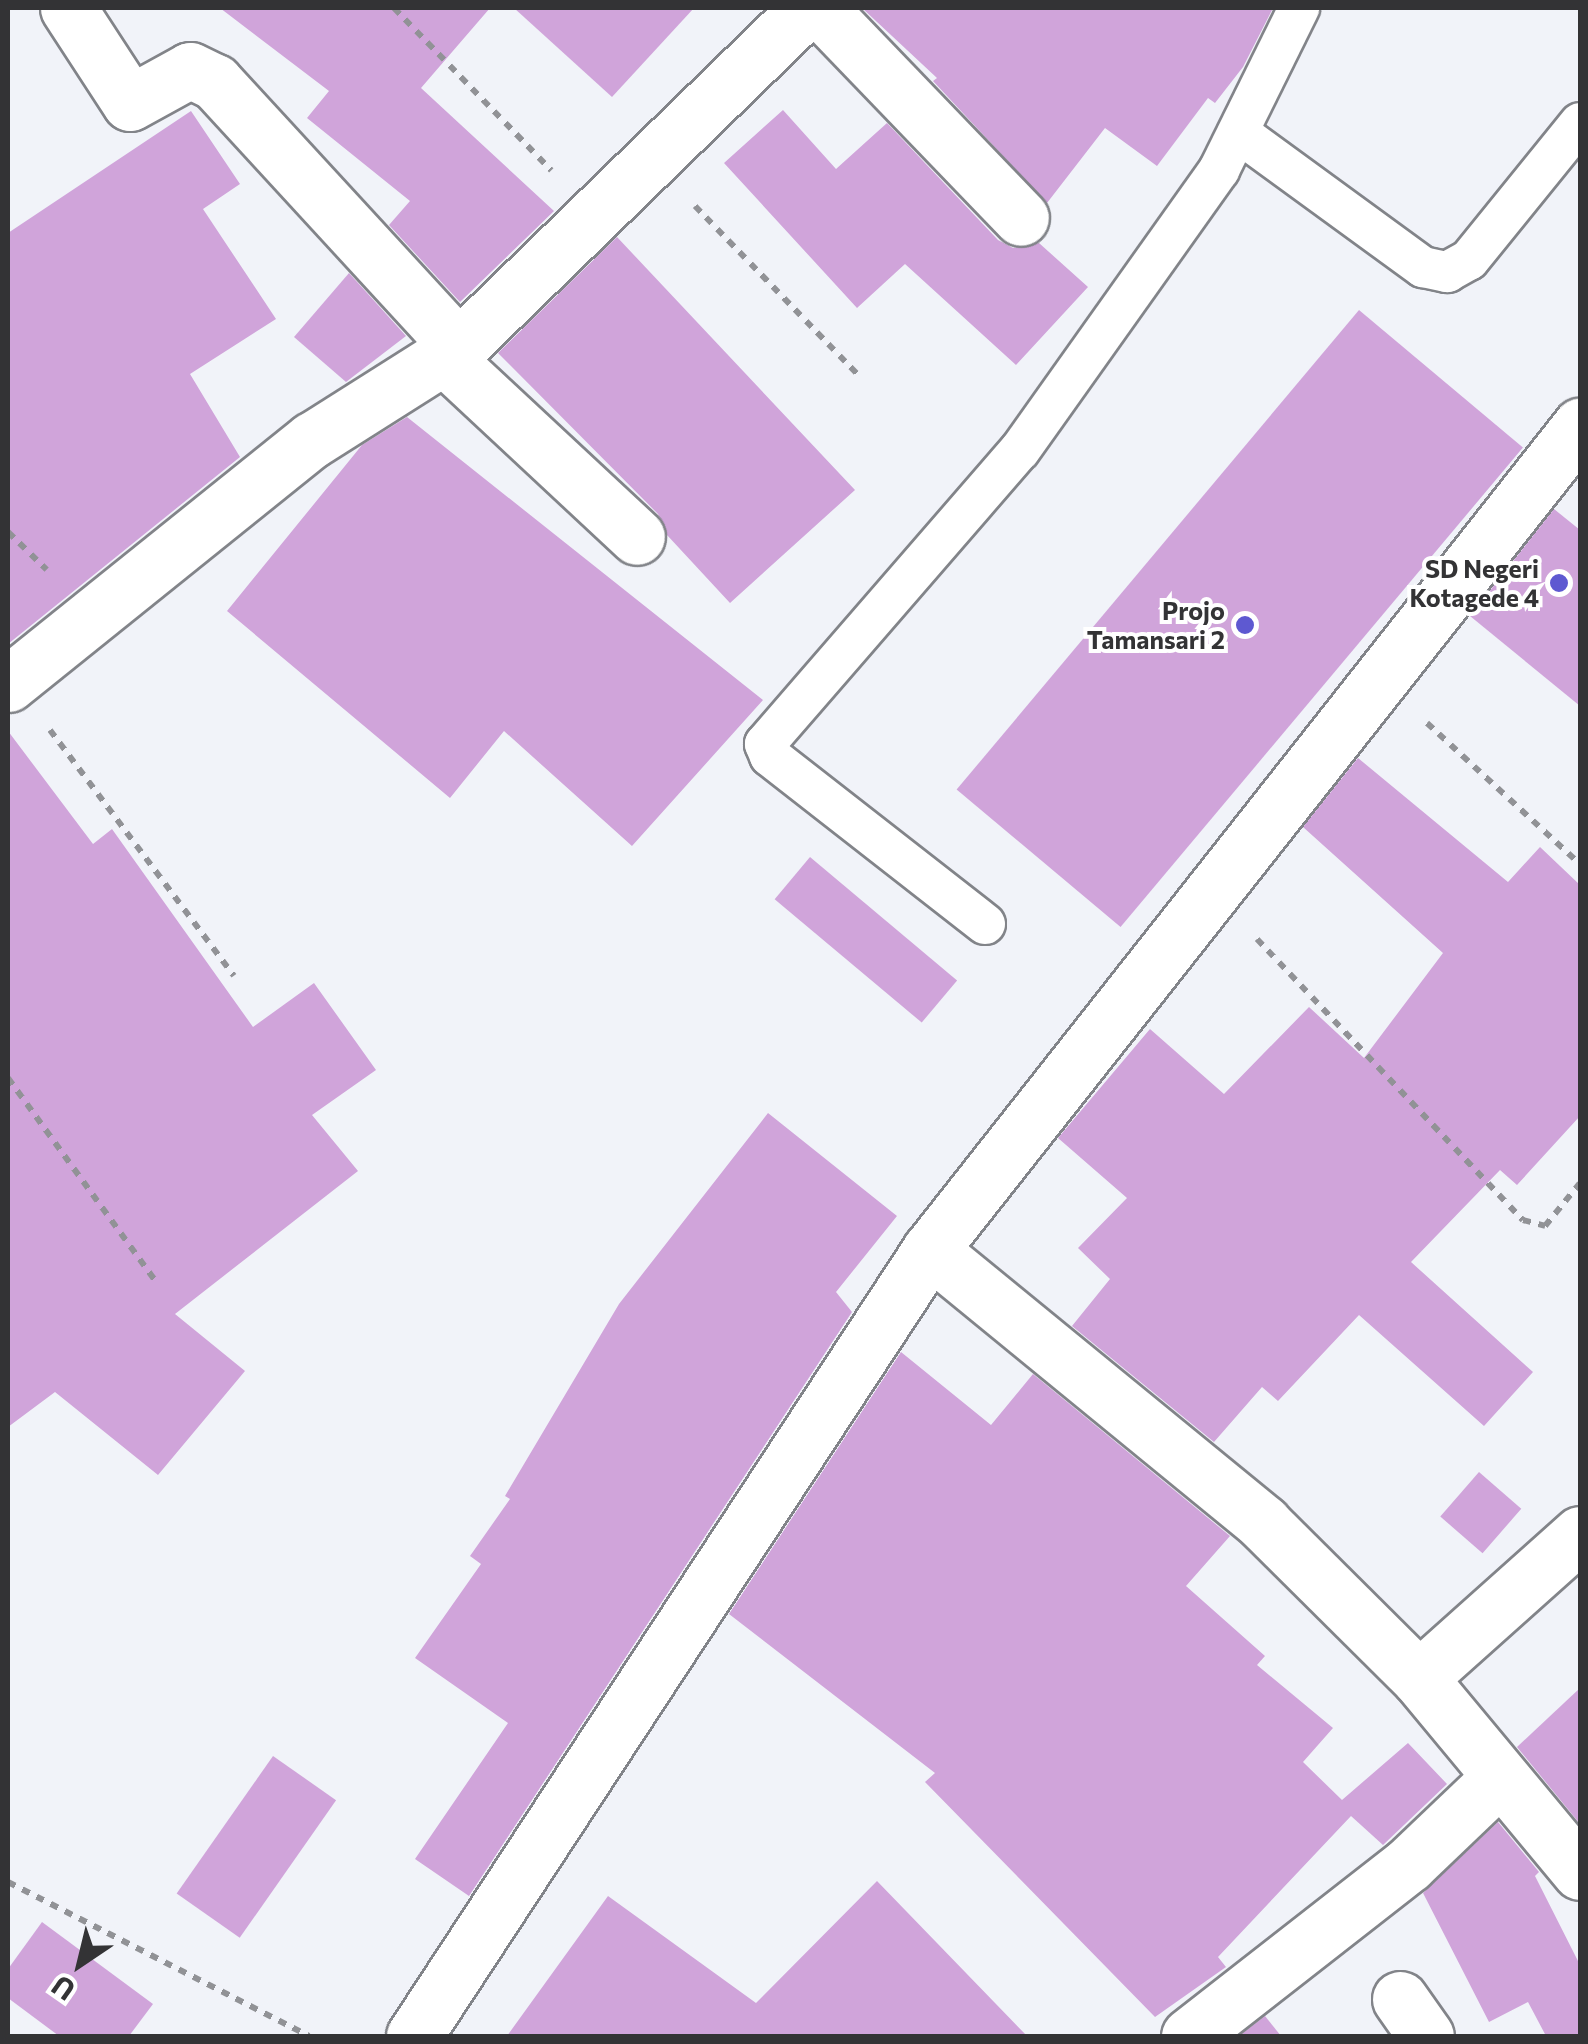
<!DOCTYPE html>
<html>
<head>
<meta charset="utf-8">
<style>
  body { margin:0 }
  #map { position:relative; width:1588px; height:2044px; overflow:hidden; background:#f1f3f9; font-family:Commissioner,sans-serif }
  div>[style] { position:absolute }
  .building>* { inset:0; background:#d0a4da; transform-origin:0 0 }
  .path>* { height:6px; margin-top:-3px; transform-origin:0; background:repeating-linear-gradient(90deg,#919296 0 8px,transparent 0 16px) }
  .roads { filter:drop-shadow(2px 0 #828489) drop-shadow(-2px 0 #828489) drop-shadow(0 2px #828489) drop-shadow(0 -2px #828489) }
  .service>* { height:40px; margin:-20px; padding:0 20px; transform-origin:20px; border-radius:20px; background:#fff }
  .minor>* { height:55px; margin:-27.5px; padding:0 27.5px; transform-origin:27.5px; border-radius:27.5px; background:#fff }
  .dots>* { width:28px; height:28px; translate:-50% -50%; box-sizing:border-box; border:5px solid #fff; border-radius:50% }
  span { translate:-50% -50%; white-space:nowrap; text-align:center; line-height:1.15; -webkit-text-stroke:8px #fff; paint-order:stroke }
  .poi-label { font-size:25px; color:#333335; font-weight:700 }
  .right { translate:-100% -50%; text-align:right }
  .frame { position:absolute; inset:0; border:10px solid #333335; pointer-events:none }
  .north { position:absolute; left:30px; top:1914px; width:100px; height:100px; -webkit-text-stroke:8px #fff; paint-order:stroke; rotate:215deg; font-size:28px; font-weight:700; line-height:40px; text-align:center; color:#333335 }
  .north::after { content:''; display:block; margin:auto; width:35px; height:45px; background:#333335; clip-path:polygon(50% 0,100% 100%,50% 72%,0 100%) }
</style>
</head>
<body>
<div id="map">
  <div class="building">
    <i style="clip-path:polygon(220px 8px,490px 8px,421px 88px,554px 211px,460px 302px,389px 225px,410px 201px,307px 118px,329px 91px)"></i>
    <i style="clip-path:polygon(514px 8px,694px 8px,612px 97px)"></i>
    <i style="clip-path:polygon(862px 8px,1273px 8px,1243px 67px,1215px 103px,1208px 98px,1157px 166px,1105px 128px,1047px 203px,933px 81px,937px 78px)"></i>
    <i style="clip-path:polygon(783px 110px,836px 169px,887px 123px,998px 240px,1013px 248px,1039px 243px,1088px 287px,1016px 365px,905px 264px,857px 308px,724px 163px)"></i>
    <i style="clip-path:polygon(191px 111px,240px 184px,203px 209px,276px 319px,190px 374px,240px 457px,8px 644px,8px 233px)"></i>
    <i style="clip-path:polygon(617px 237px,855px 490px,730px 603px,667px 535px,658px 514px,498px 353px)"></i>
    <i style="clip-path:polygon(349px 273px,406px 336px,346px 382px,294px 337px)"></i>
    <i style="left:1359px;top:310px;width:214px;height:626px;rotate:40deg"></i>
    <i style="clip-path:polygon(407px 417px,763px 700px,632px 846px,504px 731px,450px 798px,227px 611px,362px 445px)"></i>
    <i style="clip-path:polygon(1554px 509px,1580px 530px,1580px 706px,1470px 616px)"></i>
    <i style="clip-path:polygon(8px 731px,93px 844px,112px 829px,253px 1027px,314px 983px,376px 1070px,312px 1115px,358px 1171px,175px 1314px,245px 1371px,158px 1475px,55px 1392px,8px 1427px)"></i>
    <i style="clip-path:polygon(1358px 758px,1508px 882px,1540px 847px,1580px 885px,1580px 1116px,1517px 1185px,1500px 1170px,1411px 1262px,1533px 1372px,1484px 1426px,1359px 1315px,1278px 1401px,1262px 1387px,1214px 1442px,1072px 1326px,1110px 1279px,1078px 1248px,1127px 1198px,1058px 1138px,1150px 1029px,1224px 1094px,1309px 1007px,1364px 1058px,1443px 953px,1303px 827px)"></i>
    <i style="left:810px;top:857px;width:192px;height:55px;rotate:40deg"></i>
    <i style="clip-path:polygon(768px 1113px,897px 1216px,836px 1292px,852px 1312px,469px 1896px,415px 1859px,508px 1723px,415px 1658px,481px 1564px,470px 1556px,510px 1499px,505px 1496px,619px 1304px)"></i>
    <i style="clip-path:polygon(901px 1352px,991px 1425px,1033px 1374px,1230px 1536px,1186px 1586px,1265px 1656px,1257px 1665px,1333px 1728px,1303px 1762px,1342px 1800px,1408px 1743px,1447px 1784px,1383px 1845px,1351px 1816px,1218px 1957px,1226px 1967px,1155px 2017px,925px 1782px,935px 1773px,729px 1614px)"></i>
    <i style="left:1479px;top:1472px;width:56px;height:59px;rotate:41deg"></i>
    <i style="clip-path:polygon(1580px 1688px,1580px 1824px,1517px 1747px)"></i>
    <i style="left:273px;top:1756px;width:77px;height:168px;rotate:35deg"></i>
    <i style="clip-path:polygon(1498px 1822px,1539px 1872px,1535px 1876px,1580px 1965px,1580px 2036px,1546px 2036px,1528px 2002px,1489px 2022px,1423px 1893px)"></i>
    <i style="clip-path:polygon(877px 1881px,1027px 2036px,507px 2036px,608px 1896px,756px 2003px)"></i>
    <i style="clip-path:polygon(42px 1922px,153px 2004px,129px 2036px,59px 2036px,8px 1998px,8px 1969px)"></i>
    <i style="clip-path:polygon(1265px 2016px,1281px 2036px,1239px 2036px)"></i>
  </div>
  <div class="path">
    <i style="left:394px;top:8px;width:226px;rotate:45.9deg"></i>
    <i style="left:695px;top:206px;width:236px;rotate:46deg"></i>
    <i style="left:8px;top:532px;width:54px;rotate:44.3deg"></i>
    <i style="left:1427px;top:723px;width:208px;rotate:42.7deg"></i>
    <i style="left:50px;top:730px;width:307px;rotate:53.2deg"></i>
    <i style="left:1257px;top:939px;width:387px;rotate:46.6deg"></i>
    <i style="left:1523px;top:1220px;width:23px;rotate:15deg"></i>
    <i style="left:1545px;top:1226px;width:55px;rotate:-50.9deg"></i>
    <i style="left:8px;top:1078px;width:252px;rotate:54deg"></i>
    <i style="left:8px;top:1882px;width:338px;rotate:27.1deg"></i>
  </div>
  <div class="roads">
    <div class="service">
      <i style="left:1239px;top:133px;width:228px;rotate:36.1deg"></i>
      <i style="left:1423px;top:267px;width:25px;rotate:12deg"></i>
      <i style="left:1447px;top:272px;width:25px;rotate:-29deg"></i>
      <i style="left:1469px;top:260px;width:176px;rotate:-51deg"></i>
      <i style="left:985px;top:924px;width:273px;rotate:-142deg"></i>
      <i style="left:770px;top:756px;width:13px;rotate:-113deg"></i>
      <i style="left:765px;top:744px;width:389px;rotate:-49.1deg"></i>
      <i style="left:1020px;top:450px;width:344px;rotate:-54.6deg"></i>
      <i style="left:1219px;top:170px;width:181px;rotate:-63.7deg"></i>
    </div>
    <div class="minor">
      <i style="left:68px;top:8px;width:113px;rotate:56.9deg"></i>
      <i style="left:130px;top:103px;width:68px;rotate:-28.8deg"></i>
      <i style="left:190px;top:70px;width:28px;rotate:26deg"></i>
      <i style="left:215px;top:82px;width:360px;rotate:47.4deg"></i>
      <i style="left:819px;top:8px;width:291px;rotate:46.1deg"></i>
      <i style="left:443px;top:356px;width:265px;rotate:43deg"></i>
      <i style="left:8px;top:684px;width:390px;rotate:-38.8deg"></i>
      <i style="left:312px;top:440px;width:174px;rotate:-32.3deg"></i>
      <i style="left:459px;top:347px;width:487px;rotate:-44.2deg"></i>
      <i style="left:930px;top:1250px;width:431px;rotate:39.3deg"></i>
      <i style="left:1263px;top:1523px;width:220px;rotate:44.8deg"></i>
      <i style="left:1419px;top:1678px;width:252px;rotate:50.3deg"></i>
      <i style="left:1419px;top:1678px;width:216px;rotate:-41.8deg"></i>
      <i style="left:1400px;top:1999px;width:45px;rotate:54.9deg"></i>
      <i style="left:414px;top:2036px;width:940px;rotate:-56.72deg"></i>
      <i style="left:930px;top:1250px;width:1050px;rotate:-51.73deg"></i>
      <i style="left:1189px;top:2036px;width:279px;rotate:-38deg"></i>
      <i style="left:1409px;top:1864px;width:123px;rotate:-43.7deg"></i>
    </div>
  </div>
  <div class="dots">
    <i style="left:1559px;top:583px;background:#5e59d1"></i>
    <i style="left:1245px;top:625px;background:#5e59d1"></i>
  </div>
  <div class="poi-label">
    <span class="right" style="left:1539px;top:583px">SD Negeri<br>Kotagede 4</span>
    <span class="right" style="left:1225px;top:625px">Projo<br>Tamansari 2</span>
  </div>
  <div class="frame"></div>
  <div class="north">U</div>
</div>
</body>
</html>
